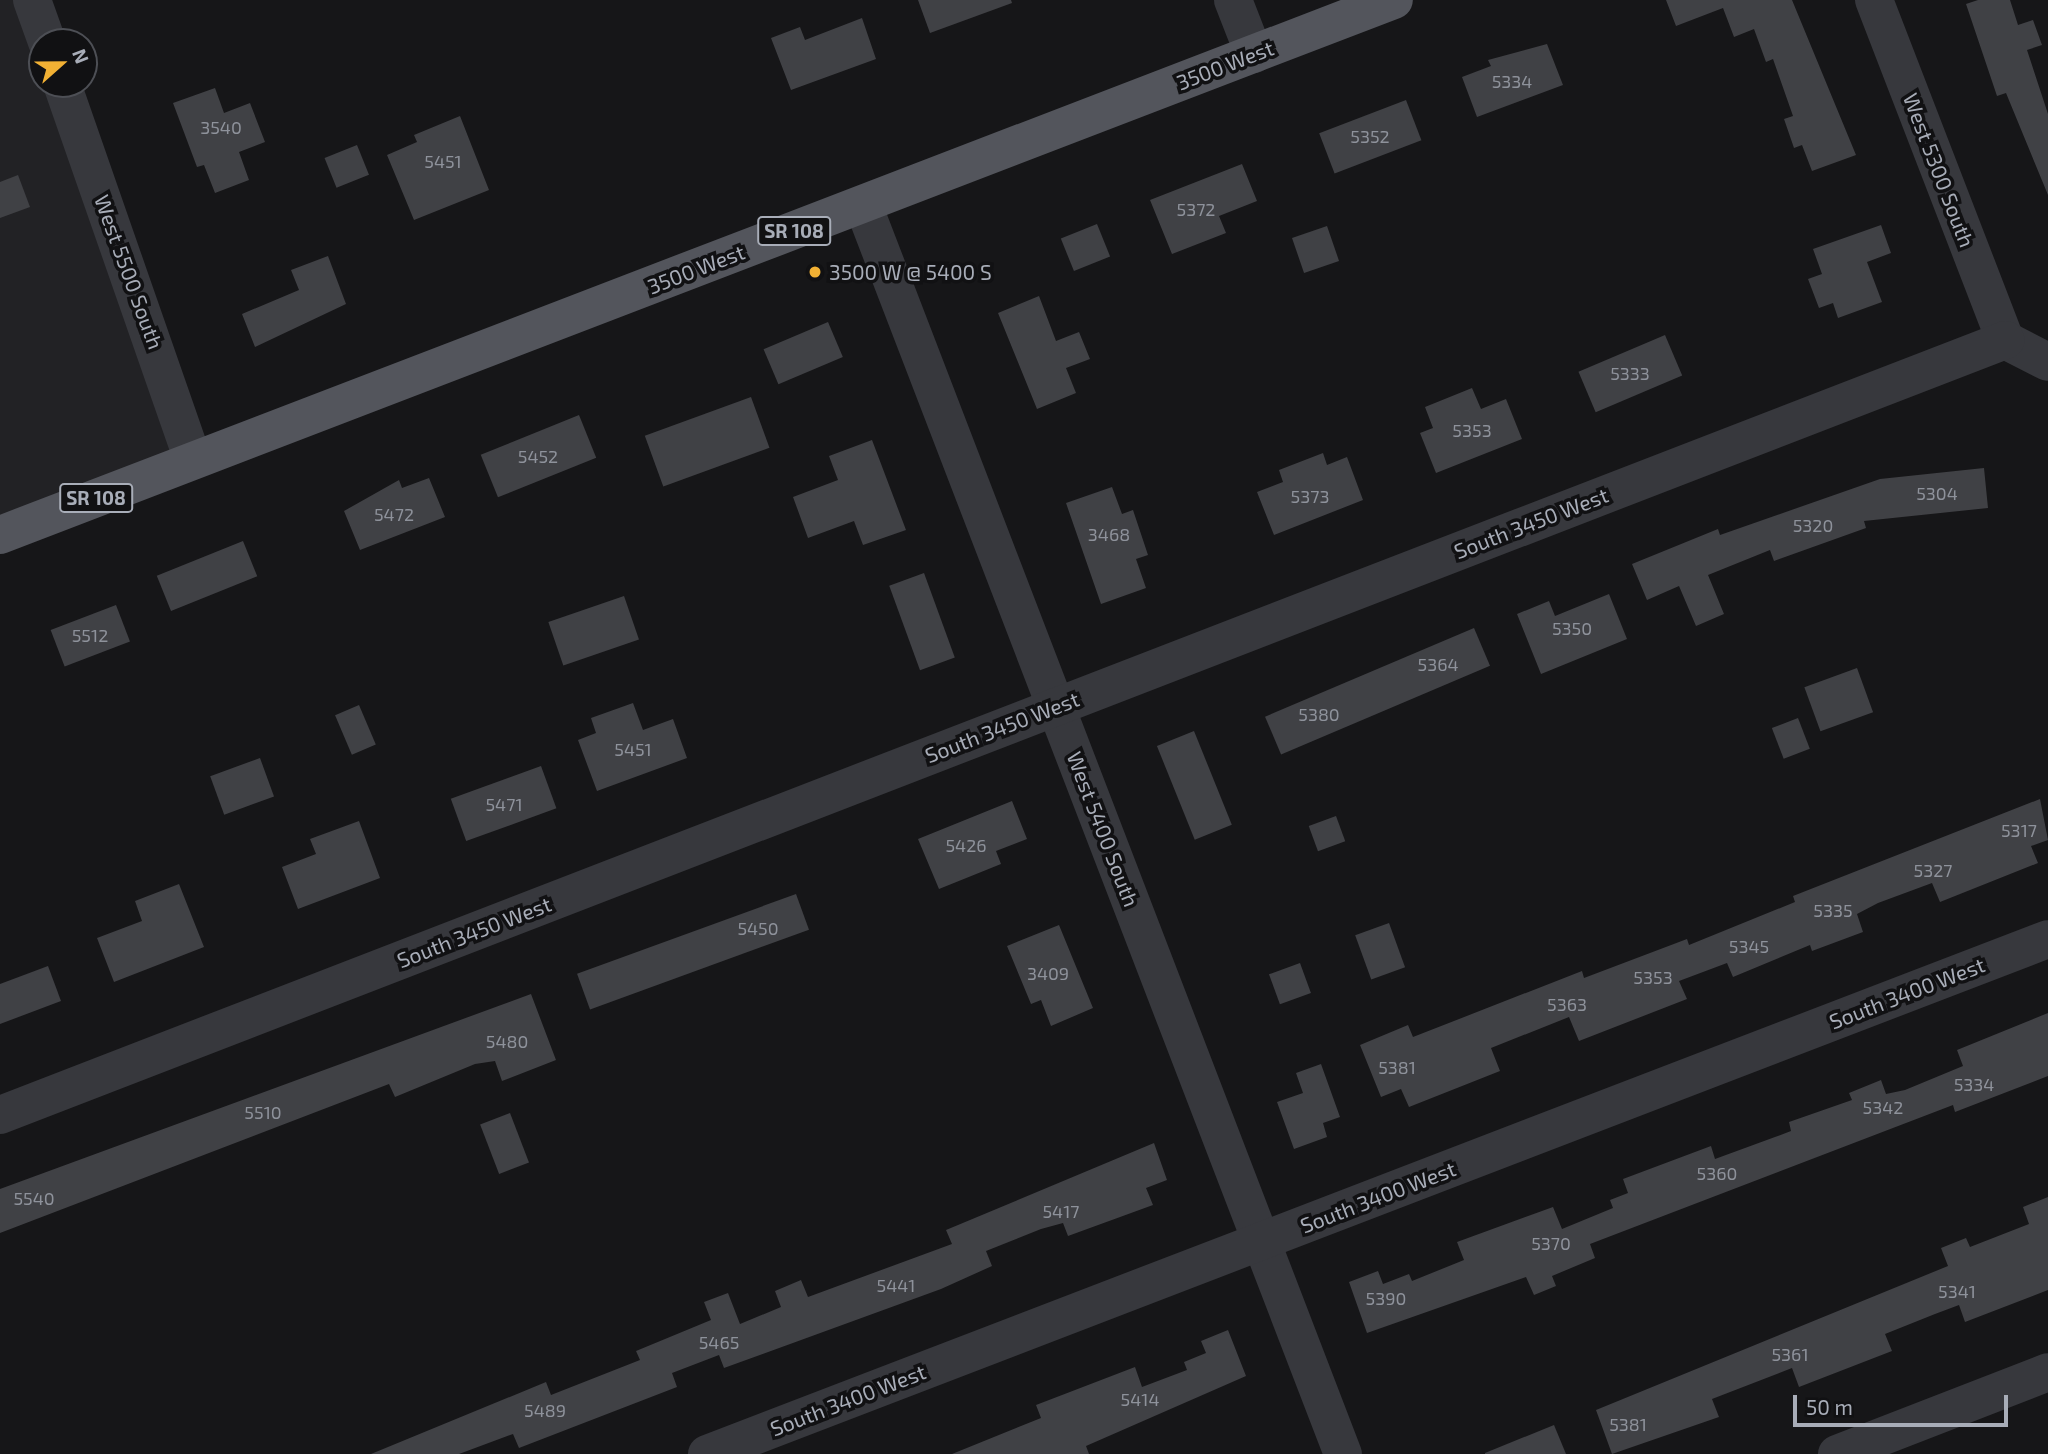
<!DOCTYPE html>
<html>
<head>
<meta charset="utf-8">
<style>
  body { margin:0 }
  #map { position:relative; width:2048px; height:1454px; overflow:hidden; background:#161618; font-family:"Exo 2",sans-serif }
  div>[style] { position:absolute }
  .built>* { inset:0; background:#222225 }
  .building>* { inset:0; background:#404145; transform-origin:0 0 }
  .minor>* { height:38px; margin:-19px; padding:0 19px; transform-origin:19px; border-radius:19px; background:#37383d }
  .major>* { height:38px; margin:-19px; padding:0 19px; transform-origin:19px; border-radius:19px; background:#53555c }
  .dots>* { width:19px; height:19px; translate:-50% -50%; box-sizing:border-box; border:4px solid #111113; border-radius:50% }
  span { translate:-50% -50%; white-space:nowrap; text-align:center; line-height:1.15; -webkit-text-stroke:7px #111113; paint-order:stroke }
  .number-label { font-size:18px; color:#8e929b }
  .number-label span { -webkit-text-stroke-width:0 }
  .shield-label span { padding:2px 5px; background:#111113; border:2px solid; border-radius:5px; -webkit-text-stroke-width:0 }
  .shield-label { font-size:19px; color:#a8adb8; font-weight:700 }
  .street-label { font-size:21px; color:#a8adb8 }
  .poi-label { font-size:21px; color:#a8adb8 }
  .left { translate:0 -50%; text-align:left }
  .north { position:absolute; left:28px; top:28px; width:70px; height:70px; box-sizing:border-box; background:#111113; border:2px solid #4d4f55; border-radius:50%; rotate:69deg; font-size:19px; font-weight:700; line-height:28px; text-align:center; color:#a8adb8 }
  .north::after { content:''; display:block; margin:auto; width:24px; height:32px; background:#f2b134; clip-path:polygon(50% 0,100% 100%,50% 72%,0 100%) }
  .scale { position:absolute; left:1793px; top:1395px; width:215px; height:32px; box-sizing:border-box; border:4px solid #a8adb8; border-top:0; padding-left:9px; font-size:21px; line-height:24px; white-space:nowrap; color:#a8adb8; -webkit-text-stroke:5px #111113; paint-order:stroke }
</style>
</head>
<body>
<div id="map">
  <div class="built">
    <i style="clip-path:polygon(0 0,14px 0,180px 449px,0 517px)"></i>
  </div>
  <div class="building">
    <i style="clip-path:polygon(918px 0,1011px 0,1012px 3px,930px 33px)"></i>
    <i style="clip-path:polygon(1666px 0,1792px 0,1856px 155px,1812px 171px,1802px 145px,1794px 148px,1784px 119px,1793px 116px,1773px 59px,1766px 62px,1754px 29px,1734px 37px,1723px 8px,1676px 26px)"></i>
    <i style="clip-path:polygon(1978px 0,2010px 0,2018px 25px,2033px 20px,2042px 45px,2027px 50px,2048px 114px,2048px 195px,2006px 93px,1997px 96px,1966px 4px)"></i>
    <i style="clip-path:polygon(862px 18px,876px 59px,791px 90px,771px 38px,800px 27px,805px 40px)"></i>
    <i style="clip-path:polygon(1547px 44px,1563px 85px,1477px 117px,1462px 77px,1491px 66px,1488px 60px)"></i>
    <i style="clip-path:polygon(215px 88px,224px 113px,250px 103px,265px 142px,239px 152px,249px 180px,215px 193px,204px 165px,197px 167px,173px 103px)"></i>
    <i style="left:1406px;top:100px;width:43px;height:93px;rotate:69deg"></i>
    <i style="clip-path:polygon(460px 116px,489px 190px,414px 220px,387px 155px,417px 142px,414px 135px)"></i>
    <i style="left:357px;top:145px;width:32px;height:35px;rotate:68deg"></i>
    <i style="clip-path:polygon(1242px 164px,1257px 201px,1219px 216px,1226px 233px,1172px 254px,1150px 200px)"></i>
    <i style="clip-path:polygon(18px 175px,30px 207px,0 218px,0 182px)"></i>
    <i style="left:1097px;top:224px;width:35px;height:39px;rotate:68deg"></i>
    <i style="clip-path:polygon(1881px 225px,1891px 253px,1867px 262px,1882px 302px,1838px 318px,1833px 303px,1819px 308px,1808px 279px,1822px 274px,1813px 249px)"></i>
    <i style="left:1327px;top:226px;width:37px;height:37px;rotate:71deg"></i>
    <i style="clip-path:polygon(328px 256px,346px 304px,255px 347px,242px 314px,299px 290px,291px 270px)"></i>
    <i style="clip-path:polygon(1039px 296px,1056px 341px,1079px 332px,1090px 359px,1066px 368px,1076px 393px,1037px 409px,998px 313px)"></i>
    <i style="left:828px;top:322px;width:38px;height:70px;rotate:67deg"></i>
    <i style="left:1665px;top:335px;width:44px;height:94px;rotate:67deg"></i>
    <i style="clip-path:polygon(1472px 388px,1481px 409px,1506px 399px,1522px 439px,1436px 473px,1420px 433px,1433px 428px,1425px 407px)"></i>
    <i style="left:751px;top:397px;width:54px;height:113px;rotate:70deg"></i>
    <i style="left:579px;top:415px;width:46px;height:106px;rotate:68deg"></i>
    <i style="clip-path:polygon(872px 440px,906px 530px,863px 545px,854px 521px,808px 538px,793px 497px,838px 480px,829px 456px)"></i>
    <i style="clip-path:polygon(1323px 453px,1327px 465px,1347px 457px,1363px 500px,1274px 535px,1257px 492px,1283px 482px,1279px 470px)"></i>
    <i style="clip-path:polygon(1984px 468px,1988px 508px,1864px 521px,1866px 528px,1774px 561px,1770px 550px,1708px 575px,1724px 614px,1696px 626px,1679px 586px,1647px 600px,1632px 564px,1718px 529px,1720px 535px,1880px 479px)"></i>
    <i style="clip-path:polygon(429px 478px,445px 517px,360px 550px,344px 511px,399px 480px,402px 488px)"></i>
    <i style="clip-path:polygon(1112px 487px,1122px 514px,1133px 510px,1148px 555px,1136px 559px,1146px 588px,1101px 604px,1066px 503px)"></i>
    <i style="left:243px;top:541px;width:38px;height:93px;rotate:68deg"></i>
    <i style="left:924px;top:573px;width:90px;height:37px;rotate:70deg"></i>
    <i style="clip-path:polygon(1609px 594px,1627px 639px,1541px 674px,1517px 614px,1549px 601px,1555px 616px)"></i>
    <i style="left:624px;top:596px;width:46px;height:80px;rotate:71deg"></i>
    <i style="left:116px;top:605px;width:39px;height:70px;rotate:69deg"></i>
    <i style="left:1474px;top:628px;width:41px;height:227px;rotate:67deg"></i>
    <i style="left:1857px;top:668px;width:47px;height:56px;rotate:70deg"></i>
    <i style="clip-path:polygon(633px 703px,643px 730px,673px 719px,687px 758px,597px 791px,578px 740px,596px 733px,591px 718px)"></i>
    <i style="left:359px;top:705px;width:43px;height:26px;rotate:67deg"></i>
    <i style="left:1798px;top:718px;width:33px;height:28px;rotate:69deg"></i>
    <i style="left:1194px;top:731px;width:101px;height:40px;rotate:68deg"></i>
    <i style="left:260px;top:758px;width:41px;height:53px;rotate:70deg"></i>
    <i style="left:541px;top:766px;width:45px;height:96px;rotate:70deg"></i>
    <i style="clip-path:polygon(2040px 799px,2048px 840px,2031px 846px,2038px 863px,1940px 902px,1932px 883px,1878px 903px,1857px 914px,1863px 932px,1812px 951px,1810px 945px,1733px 977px,1727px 963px,1679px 981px,1687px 999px,1579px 1041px,1569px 1017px,1491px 1048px,1500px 1071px,1409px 1107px,1401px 1089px,1381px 1097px,1360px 1045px,1408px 1025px,1413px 1037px,1582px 971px,1584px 978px,1687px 939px,1689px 945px,1795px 902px,1793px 896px)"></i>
    <i style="clip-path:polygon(1012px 801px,1027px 839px,996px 851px,1001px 864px,939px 889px,918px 839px)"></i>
    <i style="left:1336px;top:816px;width:27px;height:29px;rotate:70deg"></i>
    <i style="clip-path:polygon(359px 821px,380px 878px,298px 909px,282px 867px,316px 854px,310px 839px)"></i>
    <i style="clip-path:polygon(179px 884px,204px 947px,114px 982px,97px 938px,142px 921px,135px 901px)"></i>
    <i style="left:796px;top:894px;width:38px;height:233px;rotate:70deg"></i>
    <i style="left:1389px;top:923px;width:47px;height:36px;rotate:70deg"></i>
    <i style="clip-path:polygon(1059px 925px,1093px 1008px,1051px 1026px,1041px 1000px,1031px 1004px,1007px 946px)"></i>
    <i style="left:1300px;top:963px;width:32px;height:33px;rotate:70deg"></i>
    <i style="clip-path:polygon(48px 966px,61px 1001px,0 1024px,0 984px)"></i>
    <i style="clip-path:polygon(531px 994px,556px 1060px,502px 1081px,495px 1061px,475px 1064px,395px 1097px,389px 1084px,0 1233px,0 1189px)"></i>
    <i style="clip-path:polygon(2048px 1013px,2048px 1076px,1955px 1112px,1953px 1105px,1590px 1244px,1595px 1258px,1552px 1276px,1556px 1286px,1534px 1295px,1526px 1277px,1367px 1333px,1349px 1282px,1378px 1271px,1383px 1284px,1409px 1274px,1412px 1281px,1464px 1260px,1457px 1242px,1553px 1207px,1562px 1229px,1613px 1208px,1610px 1200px,1628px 1193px,1623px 1179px,1711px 1146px,1715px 1159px,1775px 1137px,1791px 1131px,1789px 1122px,1852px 1100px,1849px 1093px,1881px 1080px,1886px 1094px,1905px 1090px,1963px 1066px,1957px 1050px)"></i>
    <i style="clip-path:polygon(1321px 1064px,1340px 1117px,1323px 1123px,1327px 1137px,1294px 1149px,1277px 1102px,1303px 1093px,1296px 1073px)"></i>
    <i style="left:510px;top:1113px;width:53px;height:32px;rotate:69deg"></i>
    <i style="clip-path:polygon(1154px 1143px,1167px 1180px,1146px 1188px,1153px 1205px,1068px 1236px,1063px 1223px,1041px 1229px,986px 1251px,992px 1266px,941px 1289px,724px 1368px,719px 1355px,672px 1373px,677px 1387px,519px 1448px,513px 1434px,459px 1454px,371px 1454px,546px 1382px,551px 1395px,640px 1360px,636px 1351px,711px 1320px,704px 1302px,728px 1293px,740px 1324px,781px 1307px,775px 1291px,801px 1280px,808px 1297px,952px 1244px,946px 1230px)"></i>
    <i style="clip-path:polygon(2048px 1197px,2048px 1290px,1965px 1322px,1959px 1305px,1935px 1314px,1885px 1334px,1892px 1351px,1799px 1387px,1792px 1368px,1712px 1399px,1719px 1417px,1612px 1454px,1596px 1410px,1948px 1266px,1941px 1248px,1966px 1238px,1970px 1247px,2029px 1224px,2023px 1207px)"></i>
    <i style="clip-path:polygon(1228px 1330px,1246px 1376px,1086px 1446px,1089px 1454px,952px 1454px,1041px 1418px,1036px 1405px,1135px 1367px,1142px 1387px,1187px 1370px,1184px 1362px,1206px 1353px,1201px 1341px)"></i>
    <i style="clip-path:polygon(1554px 1425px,1566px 1454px,1485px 1454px,1485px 1453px)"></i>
  </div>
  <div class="minor">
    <i style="left:32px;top:0;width:45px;rotate:70.3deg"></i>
    <i style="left:1233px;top:0;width:58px;rotate:68.7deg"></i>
    <i style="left:1874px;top:0;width:364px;rotate:68.9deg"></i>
    <i style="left:62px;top:84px;width:398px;rotate:70.8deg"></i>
    <i style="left:863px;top:205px;width:1338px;rotate:68.98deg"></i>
    <i style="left:2005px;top:340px;width:48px;rotate:27.1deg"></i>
    <i style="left:0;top:1115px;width:2150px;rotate:-21.13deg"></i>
    <i style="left:707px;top:1454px;width:1436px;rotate:-21.01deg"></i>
    <i style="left:1837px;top:1454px;width:226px;rotate:-21.2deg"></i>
  </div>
  <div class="major">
    <i style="left:0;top:535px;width:1493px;rotate:-21deg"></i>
  </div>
  <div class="dots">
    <i style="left:815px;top:272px;background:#f2b134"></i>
  </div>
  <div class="number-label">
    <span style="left:1512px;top:81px">5334</span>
    <span style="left:221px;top:127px">3540</span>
    <span style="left:1370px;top:136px">5352</span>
    <span style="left:443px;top:161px">5451</span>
    <span style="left:1196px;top:209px">5372</span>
    <span style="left:1630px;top:373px">5333</span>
    <span style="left:1472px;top:430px">5353</span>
    <span style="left:538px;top:456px">5452</span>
    <span style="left:1937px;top:493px">5304</span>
    <span style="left:1310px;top:496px">5373</span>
    <span style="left:394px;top:514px">5472</span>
    <span style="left:1813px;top:525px">5320</span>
    <span style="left:1109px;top:534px">3468</span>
    <span style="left:1572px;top:628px">5350</span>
    <span style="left:90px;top:635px">5512</span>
    <span style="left:1438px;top:664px">5364</span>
    <span style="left:1319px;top:714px">5380</span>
    <span style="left:633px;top:749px">5451</span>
    <span style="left:504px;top:804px">5471</span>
    <span style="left:2019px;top:830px">5317</span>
    <span style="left:966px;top:845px">5426</span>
    <span style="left:1933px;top:870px">5327</span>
    <span style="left:1833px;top:910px">5335</span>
    <span style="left:758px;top:928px">5450</span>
    <span style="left:1749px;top:946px">5345</span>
    <span style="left:1048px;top:973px">3409</span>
    <span style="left:1653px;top:977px">5353</span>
    <span style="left:1567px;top:1004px">5363</span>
    <span style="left:507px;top:1041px">5480</span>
    <span style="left:1397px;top:1067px">5381</span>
    <span style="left:1974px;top:1084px">5334</span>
    <span style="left:1883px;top:1107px">5342</span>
    <span style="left:263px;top:1112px">5510</span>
    <span style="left:1717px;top:1173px">5360</span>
    <span style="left:34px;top:1198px">5540</span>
    <span style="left:1061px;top:1211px">5417</span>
    <span style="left:1551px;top:1243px">5370</span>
    <span style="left:896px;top:1285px">5441</span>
    <span style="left:1957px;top:1291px">5341</span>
    <span style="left:1386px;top:1298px">5390</span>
    <span style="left:719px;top:1342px">5465</span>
    <span style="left:1790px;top:1354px">5361</span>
    <span style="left:1140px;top:1399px">5414</span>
    <span style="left:545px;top:1410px">5489</span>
    <span style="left:1628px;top:1424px">5381</span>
  </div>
  <div class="shield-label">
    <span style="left:794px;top:231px">SR 108</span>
    <span style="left:96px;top:498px">SR 108</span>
  </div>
  <div class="street-label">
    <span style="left:1225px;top:65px;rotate:-21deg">3500 West</span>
    <span style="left:1939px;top:170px;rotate:69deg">West 5300 South</span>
    <span style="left:696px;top:269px;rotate:-21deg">3500 West</span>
    <span style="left:129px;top:272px;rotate:70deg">West 5500 South</span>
    <span style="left:1531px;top:523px;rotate:-21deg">South 3450 West</span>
    <span style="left:1002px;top:727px;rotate:-21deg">South 3450 West</span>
    <span style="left:1103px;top:829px;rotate:69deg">West 5400 South</span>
    <span style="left:474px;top:932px;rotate:-21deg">South 3450 West</span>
    <span style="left:1907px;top:993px;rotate:-21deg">South 3400 West</span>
    <span style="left:1378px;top:1197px;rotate:-21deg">South 3400 West</span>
    <span style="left:848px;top:1400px;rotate:-21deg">South 3400 West</span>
  </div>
  <div class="poi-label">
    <span class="left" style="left:829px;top:272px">3500 W @ 5400 S</span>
  </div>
  <div class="north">N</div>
  <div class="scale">50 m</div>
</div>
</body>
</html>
